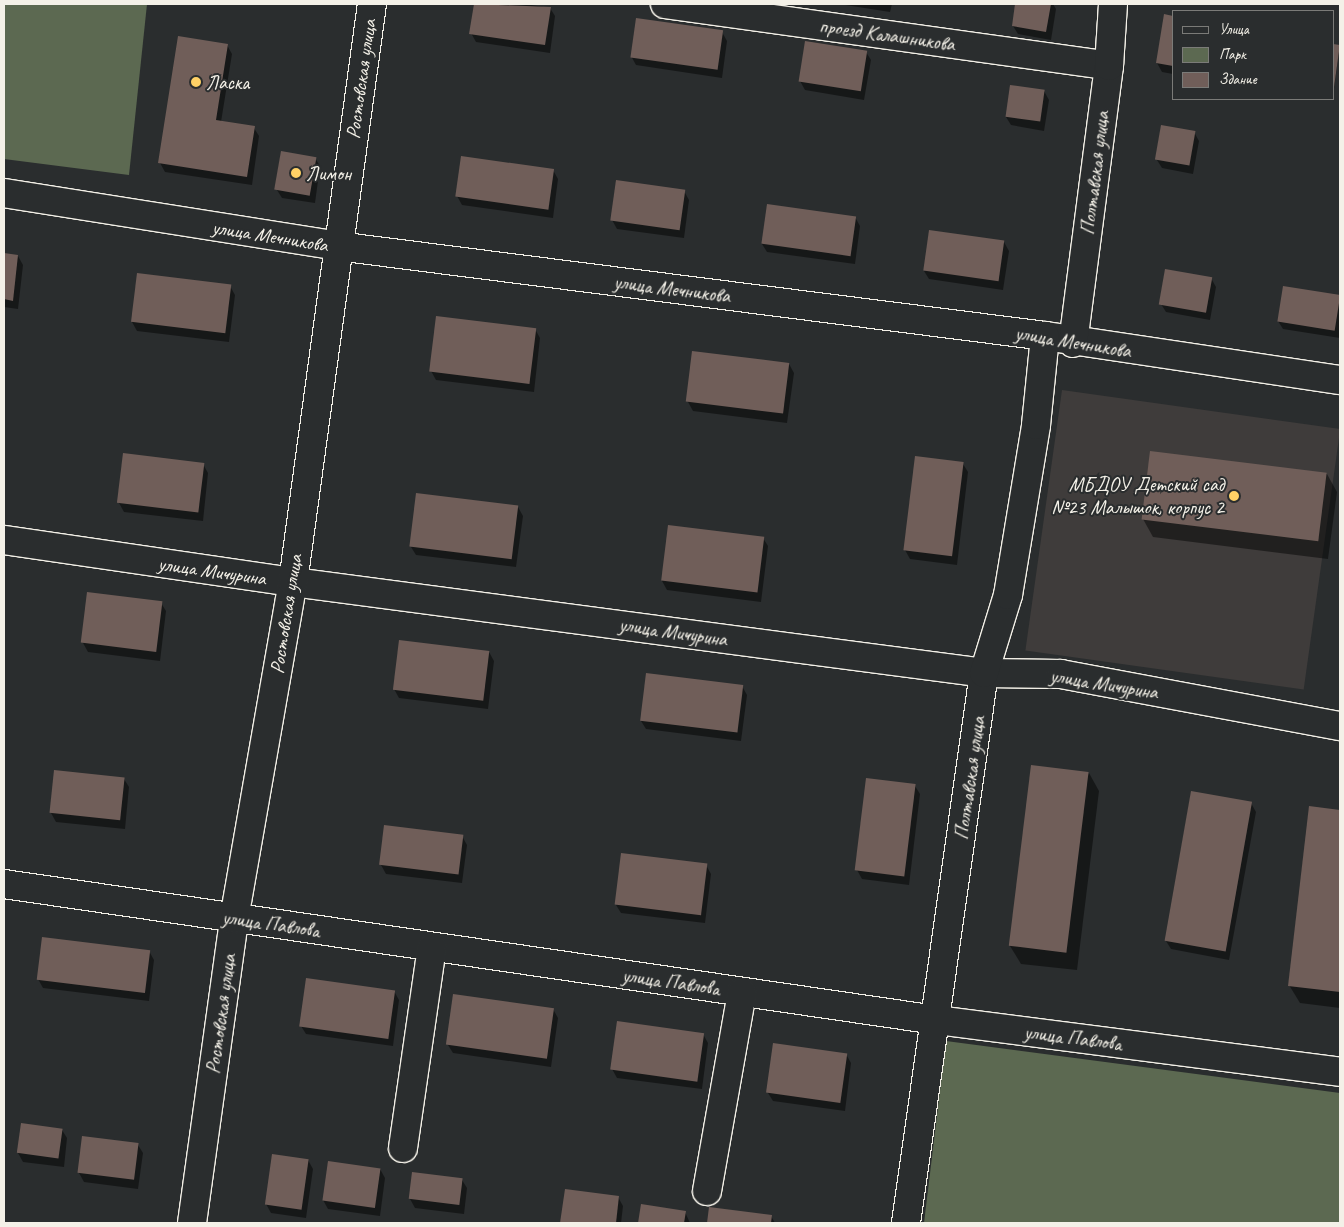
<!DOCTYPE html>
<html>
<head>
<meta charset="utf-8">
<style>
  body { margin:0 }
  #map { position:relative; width:1344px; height:1227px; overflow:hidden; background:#2a2d2e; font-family:Caveat,sans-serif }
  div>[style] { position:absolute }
  .built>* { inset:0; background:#3f3c3b; transform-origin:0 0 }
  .green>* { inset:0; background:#5c6951 }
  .shadow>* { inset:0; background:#0007; transform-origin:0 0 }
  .building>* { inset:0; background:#705e59; transform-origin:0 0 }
  .roads { filter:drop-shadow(1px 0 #f4f1e8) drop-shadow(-1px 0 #f4f1e8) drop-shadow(0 1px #f4f1e8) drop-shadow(0 -1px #f4f1e8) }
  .minor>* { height:28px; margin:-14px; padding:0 14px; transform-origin:14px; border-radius:14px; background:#2a2d2e }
  .dots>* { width:14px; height:14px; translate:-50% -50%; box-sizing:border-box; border:2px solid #2a2d2e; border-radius:50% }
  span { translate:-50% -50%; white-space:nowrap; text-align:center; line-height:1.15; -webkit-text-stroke:4px #2a2d2e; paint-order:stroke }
  .street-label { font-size:20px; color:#f4f1e8 }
  .poi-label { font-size:20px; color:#f4f1e8 }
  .left { translate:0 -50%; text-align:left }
  .right { translate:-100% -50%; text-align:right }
  .frame { position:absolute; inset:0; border:5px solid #f4f1e8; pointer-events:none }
  .legend { position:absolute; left:1172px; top:10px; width:162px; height:90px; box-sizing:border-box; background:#2a2d2e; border:1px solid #7b7b78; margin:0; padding:6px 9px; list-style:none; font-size:15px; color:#f4f1e8 }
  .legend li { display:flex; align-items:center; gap:10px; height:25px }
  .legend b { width:25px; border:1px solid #7b7b78 }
</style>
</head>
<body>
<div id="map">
  <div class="built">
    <i style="left:1062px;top:390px;width:281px;height:263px;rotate:8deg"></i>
  </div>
  <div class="green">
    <i style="clip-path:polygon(4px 4px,147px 4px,129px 175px,4px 159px)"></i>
    <i style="clip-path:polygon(946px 1041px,1340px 1093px,1340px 1223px,924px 1223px)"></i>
  </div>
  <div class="shadow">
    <i style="clip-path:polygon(475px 4px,525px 4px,550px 8px,555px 16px,550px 53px,476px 42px,471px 33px)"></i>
    <i style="clip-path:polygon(839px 4px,892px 4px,890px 12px)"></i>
    <i style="clip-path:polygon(1017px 4px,1053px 4px,1056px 9px,1051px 40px,1018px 34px,1013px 26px)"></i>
    <i style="clip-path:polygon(1173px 17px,1173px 74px,1162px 72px,1157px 63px)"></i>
    <i style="clip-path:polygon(722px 32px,727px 41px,722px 78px,636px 65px,631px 56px)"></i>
    <i style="clip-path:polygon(227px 45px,232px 54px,221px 122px,254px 128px,259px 136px,252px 185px,165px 172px,160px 163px)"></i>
    <i style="left:1333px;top:45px;width:7px;height:50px;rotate:8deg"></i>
    <i style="clip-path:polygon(866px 52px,871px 60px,864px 100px,805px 90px,800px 81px)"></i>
    <i style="clip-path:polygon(1044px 91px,1049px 100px,1044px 131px,1011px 125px,1006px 117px)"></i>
    <i style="clip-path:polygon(1194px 132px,1199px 141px,1193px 174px,1162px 168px,1157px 160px)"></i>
    <i style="clip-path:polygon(315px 158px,320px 166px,315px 203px,282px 198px,277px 190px)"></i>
    <i style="clip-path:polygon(553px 170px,558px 179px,553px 218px,462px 205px,457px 196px)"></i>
    <i style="clip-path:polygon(684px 191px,689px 200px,684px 238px,617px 229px,612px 220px)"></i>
    <i style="clip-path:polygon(855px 217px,860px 226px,855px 264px,767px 252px,762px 244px)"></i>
    <i style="clip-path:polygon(1004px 242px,1009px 251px,1003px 290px,929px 279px,924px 271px)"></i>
    <i style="clip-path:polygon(4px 255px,18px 256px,23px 265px,18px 309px,4px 307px)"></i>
    <i style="clip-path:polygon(1211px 278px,1216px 287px,1210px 320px,1166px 312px,1161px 304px)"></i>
    <i style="clip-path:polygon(230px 286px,235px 295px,229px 342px,137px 331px,132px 322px)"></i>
    <i style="clip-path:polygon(1284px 287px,1340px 297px,1340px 338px,1283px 329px,1278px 321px)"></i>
    <i style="clip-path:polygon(535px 329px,540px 338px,534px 392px,436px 380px,431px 371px)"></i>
    <i style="clip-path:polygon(694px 353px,789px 364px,794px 373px,787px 423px,693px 411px,688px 402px)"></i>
    <i style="clip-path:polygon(916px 458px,963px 464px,968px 472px,957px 565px,910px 559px,905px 550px)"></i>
    <i style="clip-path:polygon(203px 464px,208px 473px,203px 521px,124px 512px,119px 503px)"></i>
    <i style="clip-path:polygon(1327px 474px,1337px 492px,1328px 559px,1153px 537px,1143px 519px)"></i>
    <i style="clip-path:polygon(518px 507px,523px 516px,516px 567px,416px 555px,411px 547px)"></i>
    <i style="clip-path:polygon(669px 526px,763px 538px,768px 546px,761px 602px,667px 590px,662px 581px)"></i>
    <i style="clip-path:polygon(161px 603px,166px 611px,160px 661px,88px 652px,83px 643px)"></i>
    <i style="clip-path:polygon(489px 652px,494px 661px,488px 709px,399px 698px,394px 689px)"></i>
    <i style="clip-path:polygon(742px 686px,747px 695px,741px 741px,646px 729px,641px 721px)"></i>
    <i style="clip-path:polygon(1089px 773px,1099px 791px,1077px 970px,1021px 964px,1010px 946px)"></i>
    <i style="clip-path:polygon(124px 779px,129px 787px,125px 829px,56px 822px,51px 813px)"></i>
    <i style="clip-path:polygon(915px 786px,920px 794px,909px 885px,862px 879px,857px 870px)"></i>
    <i style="clip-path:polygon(1251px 803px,1256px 812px,1229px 960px,1171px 949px,1166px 941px)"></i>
    <i style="clip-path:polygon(1311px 808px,1340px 811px,1340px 1008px,1300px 1003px,1289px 985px)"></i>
    <i style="clip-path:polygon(462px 836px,467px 845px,462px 883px,386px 874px,381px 865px)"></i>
    <i style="clip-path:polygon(706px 865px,711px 874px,705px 923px,621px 913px,616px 905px)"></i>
    <i style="clip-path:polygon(149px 951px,154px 960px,149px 1001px,43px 988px,38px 979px)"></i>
    <i style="clip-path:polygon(394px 991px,399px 1000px,393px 1046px,306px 1034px,301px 1026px)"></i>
    <i style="clip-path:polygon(553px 1009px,558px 1018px,551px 1067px,453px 1053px,448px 1045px)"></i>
    <i style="clip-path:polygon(703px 1034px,708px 1043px,702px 1089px,617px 1078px,612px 1069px)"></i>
    <i style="clip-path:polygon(846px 1054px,851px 1063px,845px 1111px,773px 1101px,768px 1093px)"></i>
    <i style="clip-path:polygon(22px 1125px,62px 1130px,67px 1138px,64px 1167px,23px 1162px,18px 1153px)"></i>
    <i style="clip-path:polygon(138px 1145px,143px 1153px,138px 1189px,84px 1182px,79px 1173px)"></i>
    <i style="clip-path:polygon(308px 1160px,313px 1169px,306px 1218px,271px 1213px,266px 1204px)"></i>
    <i style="clip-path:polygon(380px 1169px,385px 1178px,380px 1216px,328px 1209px,323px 1200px)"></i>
    <i style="clip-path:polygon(462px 1180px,467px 1188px,464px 1214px,415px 1208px,410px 1199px)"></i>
    <i style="clip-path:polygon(566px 1190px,618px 1197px,623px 1206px,621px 1223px,561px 1223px)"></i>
    <i style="clip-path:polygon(642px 1206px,685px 1212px,690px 1223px,639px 1223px)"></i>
    <i style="clip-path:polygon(710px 1208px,771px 1216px,775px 1223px,708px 1223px)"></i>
  </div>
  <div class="building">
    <i style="clip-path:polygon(474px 4px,551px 7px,545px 45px,469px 34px)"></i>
    <i style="clip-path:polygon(1015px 4px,1051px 4px,1046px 32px,1012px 26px)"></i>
    <i style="clip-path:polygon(1164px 14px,1173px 16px,1173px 66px,1156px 63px)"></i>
    <i style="left:636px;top:18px;width:88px;height:40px;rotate:8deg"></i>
    <i style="clip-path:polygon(178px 36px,228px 44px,216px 120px,255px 126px,247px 177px,158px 163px)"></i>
    <i style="left:805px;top:41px;width:63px;height:41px;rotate:9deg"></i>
    <i style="left:1333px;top:44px;width:7px;height:44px;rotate:8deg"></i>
    <i style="left:1010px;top:85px;width:35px;height:32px;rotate:8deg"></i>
    <i style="left:1161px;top:125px;width:35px;height:35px;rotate:10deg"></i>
    <i style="left:281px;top:151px;width:36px;height:39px;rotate:10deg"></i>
    <i style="left:461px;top:156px;width:94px;height:41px;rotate:8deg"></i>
    <i style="left:616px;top:180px;width:70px;height:41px;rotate:8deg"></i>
    <i style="left:767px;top:204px;width:90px;height:40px;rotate:8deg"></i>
    <i style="left:929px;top:230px;width:76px;height:41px;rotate:8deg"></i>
    <i style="clip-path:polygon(4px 253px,18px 255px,13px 301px,4px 299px)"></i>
    <i style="left:1165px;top:269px;width:48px;height:36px;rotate:10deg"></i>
    <i style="left:137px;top:273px;width:95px;height:49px;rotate:7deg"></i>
    <i style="left:1283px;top:286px;width:58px;height:36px;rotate:9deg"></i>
    <i style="left:436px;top:316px;width:101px;height:56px;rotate:7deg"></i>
    <i style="left:692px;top:351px;width:98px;height:51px;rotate:7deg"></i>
    <i style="left:1150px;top:451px;width:178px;height:69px;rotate:7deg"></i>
    <i style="left:123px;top:453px;width:82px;height:50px;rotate:7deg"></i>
    <i style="left:915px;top:456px;width:49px;height:95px;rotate:7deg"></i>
    <i style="left:416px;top:493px;width:103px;height:54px;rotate:7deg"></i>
    <i style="left:668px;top:525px;width:97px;height:56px;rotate:7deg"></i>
    <i style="left:87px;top:592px;width:76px;height:51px;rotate:7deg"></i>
    <i style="left:399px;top:640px;width:91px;height:50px;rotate:7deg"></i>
    <i style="left:646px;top:673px;width:98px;height:48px;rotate:7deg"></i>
    <i style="left:1031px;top:765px;width:58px;height:182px;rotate:7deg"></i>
    <i style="left:54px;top:770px;width:71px;height:43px;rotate:6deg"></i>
    <i style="left:866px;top:778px;width:50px;height:93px;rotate:7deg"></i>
    <i style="left:1191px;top:791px;width:62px;height:152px;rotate:10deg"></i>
    <i style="clip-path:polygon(1309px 806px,1340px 810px,1340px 992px,1288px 986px)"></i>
    <i style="left:384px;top:825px;width:80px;height:40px;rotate:7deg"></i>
    <i style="left:621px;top:853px;width:87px;height:52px;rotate:7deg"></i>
    <i style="left:42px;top:937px;width:109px;height:43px;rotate:7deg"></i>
    <i style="left:306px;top:978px;width:90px;height:49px;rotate:8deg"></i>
    <i style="left:453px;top:994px;width:102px;height:51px;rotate:8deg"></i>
    <i style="left:617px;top:1021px;width:88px;height:49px;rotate:8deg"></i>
    <i style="left:773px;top:1043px;width:75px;height:50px;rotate:8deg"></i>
    <i style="left:21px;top:1123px;width:42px;height:30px;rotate:8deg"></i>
    <i style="left:82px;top:1136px;width:57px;height:37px;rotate:7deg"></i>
    <i style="left:272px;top:1154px;width:37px;height:51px;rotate:8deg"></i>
    <i style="left:328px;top:1161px;width:53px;height:40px;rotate:8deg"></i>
    <i style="left:412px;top:1172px;width:51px;height:27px;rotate:7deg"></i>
    <i style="clip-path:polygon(565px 1189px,619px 1196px,616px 1223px,560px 1223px)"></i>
    <i style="clip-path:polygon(641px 1204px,686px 1211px,684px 1223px,638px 1223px)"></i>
    <i style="clip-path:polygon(709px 1207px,772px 1215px,771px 1223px,707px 1223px)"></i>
  </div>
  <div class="roads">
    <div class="minor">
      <i style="left:665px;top:4px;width:448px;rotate:7.9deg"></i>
      <i style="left:4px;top:193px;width:337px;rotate:9deg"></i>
      <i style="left:337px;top:246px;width:714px;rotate:7.24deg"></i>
      <i style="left:1045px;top:336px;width:298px;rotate:8.5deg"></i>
      <i style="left:1073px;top:343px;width:279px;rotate:-82.6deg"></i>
      <i style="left:1109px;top:66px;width:62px;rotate:-86.3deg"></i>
      <i style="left:4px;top:540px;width:292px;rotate:8.3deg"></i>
      <i style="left:293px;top:582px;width:697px;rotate:7.5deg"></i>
      <i style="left:984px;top:673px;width:77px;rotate:0.7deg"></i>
      <i style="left:1061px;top:674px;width:284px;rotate:10.6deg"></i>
      <i style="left:4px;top:884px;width:942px;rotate:8.3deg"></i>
      <i style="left:936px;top:1020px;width:407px;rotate:7.3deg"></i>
      <i style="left:403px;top:1148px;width:203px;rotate:-81.8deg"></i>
      <i style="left:707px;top:1191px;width:202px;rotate:-80deg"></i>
      <i style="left:192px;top:1223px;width:307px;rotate:-82.1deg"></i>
      <i style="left:234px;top:919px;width:342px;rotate:-80.1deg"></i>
      <i style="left:293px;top:582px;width:583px;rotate:-82.22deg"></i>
      <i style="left:906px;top:1223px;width:556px;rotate:-81.93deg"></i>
      <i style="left:984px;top:673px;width:82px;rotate:-72.9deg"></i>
      <i style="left:1008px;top:595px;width:172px;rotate:-80.6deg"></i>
      <i style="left:1036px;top:425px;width:89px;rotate:-84.2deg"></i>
    </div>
  </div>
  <div class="dots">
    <i style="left:196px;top:82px;background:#ffd166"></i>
    <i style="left:296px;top:173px;background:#ffd166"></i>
    <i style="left:1234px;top:496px;background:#ffd166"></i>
  </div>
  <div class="street-label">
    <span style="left:887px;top:35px;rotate:8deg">проезд Калашникова</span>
    <span style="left:361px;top:79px;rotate:-82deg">Ростовская улица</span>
    <span style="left:1095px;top:173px;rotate:-83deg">Полтавская улица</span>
    <span style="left:270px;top:236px;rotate:9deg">улица Мечникова</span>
    <span style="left:672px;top:289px;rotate:7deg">улица Мечникова</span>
    <span style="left:1073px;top:342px;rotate:9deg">улица Мечникова</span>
    <span style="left:212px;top:571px;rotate:8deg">улица Мичурина</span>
    <span style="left:286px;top:614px;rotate:-81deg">Ростовская улица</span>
    <span style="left:673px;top:632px;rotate:8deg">улица Мичурина</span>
    <span style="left:1104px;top:684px;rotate:9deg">улица Мичурина</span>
    <span style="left:970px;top:778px;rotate:-82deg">Полтавская улица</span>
    <span style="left:271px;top:924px;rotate:8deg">улица Павлова</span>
    <span style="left:671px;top:982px;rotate:8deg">улица Павлова</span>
    <span style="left:221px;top:1014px;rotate:-82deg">Ростовская улица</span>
    <span style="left:1073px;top:1038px;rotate:7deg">улица Павлова</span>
  </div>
  <div class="poi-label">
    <span class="left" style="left:206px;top:82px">Ласка</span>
    <span class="left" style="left:306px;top:173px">Лимон</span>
    <span class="right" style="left:1224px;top:496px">МБДОУ Детский сад<br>№23 Малышок, корпус 2</span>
  </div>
  <div class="frame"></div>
  <ul class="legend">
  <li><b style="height:6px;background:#2a2d2e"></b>Улица</li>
  <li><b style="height:14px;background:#5c6951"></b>Парк</li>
  <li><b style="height:14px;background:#705e59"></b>Здание</li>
  </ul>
</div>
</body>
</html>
